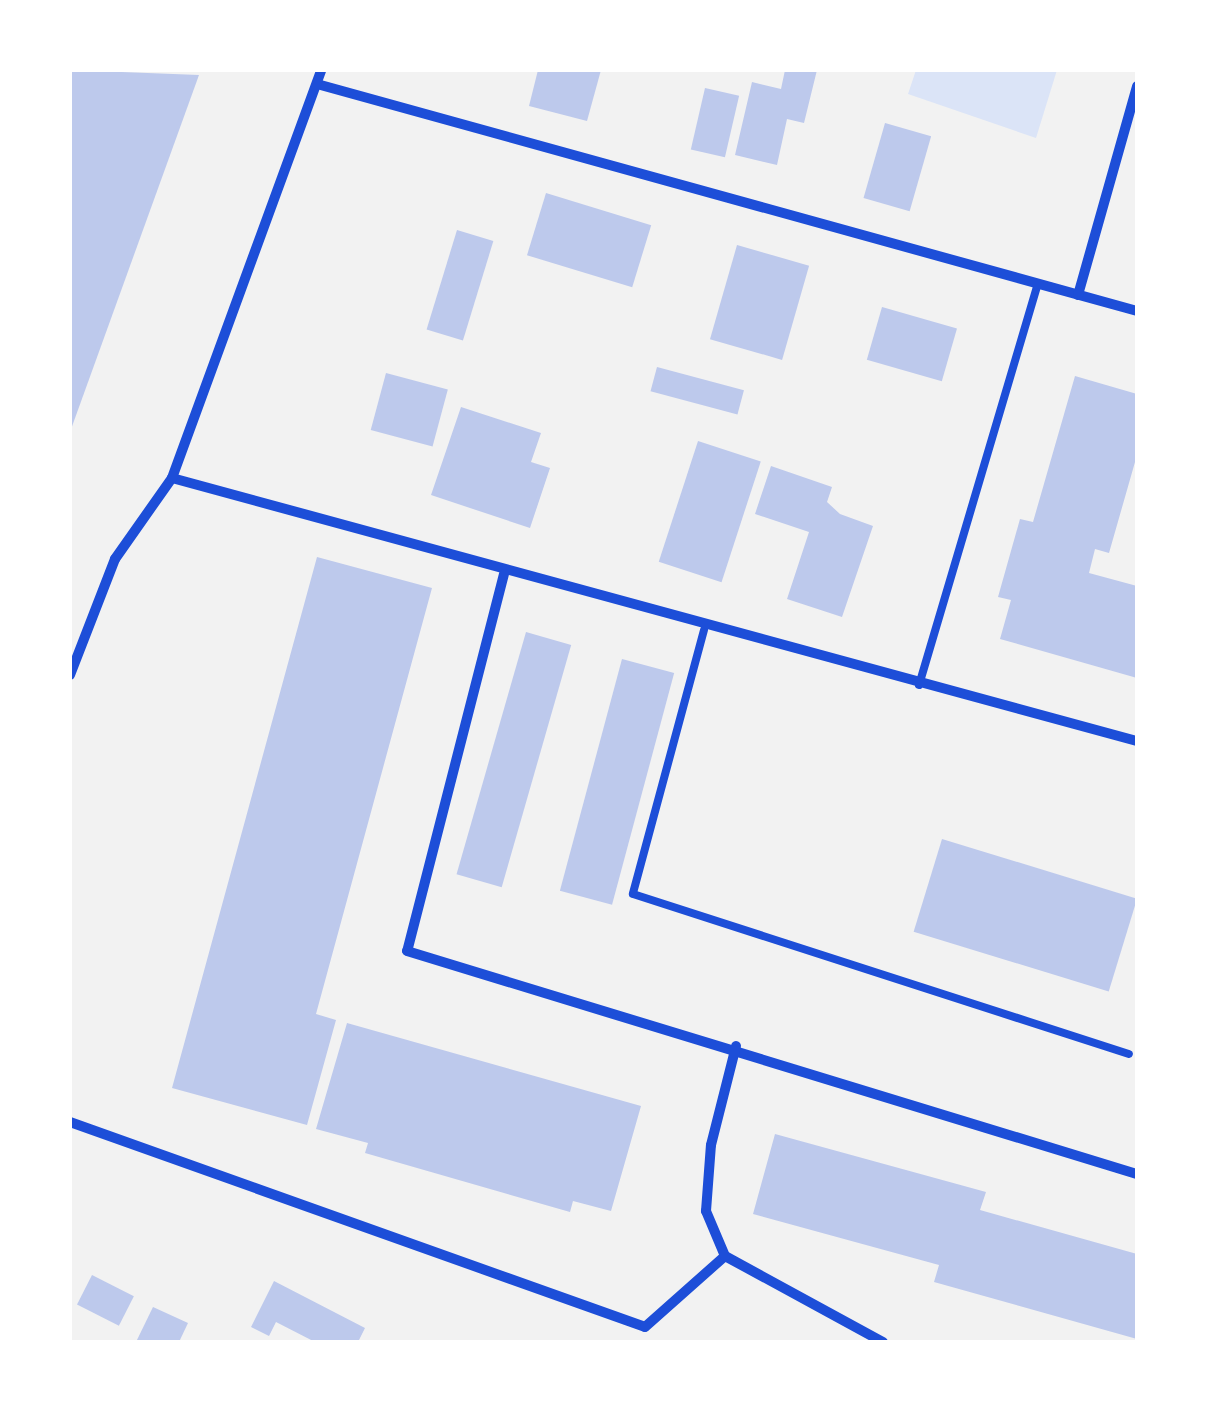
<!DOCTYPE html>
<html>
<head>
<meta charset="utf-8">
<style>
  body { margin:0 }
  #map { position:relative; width:1207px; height:1412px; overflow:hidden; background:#f2f2f2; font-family:Mulish,sans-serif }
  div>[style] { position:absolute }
  .green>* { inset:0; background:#dbe4f7 }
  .building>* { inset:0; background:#bdc9ec; transform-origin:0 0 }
  .service>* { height:8px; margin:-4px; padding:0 4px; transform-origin:4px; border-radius:4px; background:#1d4ed8 }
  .minor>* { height:10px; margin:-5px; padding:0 5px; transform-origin:5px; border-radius:5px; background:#1d4ed8 }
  span { translate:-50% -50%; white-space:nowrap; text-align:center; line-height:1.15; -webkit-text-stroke:10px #fff; paint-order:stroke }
  .frame { position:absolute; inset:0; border:72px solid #fff; pointer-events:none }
</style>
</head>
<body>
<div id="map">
  <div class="green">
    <i style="clip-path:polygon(916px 70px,1057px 70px,1036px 138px,908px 94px)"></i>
  </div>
  <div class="building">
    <i style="clip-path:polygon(70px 70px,199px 75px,70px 432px)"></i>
    <i style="clip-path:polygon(538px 70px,601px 70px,587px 121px,529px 106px)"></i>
    <i style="clip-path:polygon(785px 70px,817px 70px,804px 123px,787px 119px,777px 165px,735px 155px,752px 82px,781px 89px)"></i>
    <i style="left:705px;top:88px;width:35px;height:63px;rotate:13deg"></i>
    <i style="left:885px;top:123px;width:48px;height:78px;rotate:16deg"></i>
    <i style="left:546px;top:193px;width:110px;height:65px;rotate:17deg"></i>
    <i style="left:457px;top:230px;width:38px;height:104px;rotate:17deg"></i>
    <i style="left:737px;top:245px;width:75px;height:98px;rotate:16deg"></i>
    <i style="left:882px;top:307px;width:78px;height:55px;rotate:16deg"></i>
    <i style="left:657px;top:367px;width:90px;height:25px;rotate:15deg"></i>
    <i style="left:386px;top:373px;width:64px;height:59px;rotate:15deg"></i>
    <i style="clip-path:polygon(1075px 376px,1137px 394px,1137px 455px,1109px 553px,1095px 549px,1089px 573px,1137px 586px,1137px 678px,1000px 639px,1011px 600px,998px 597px,1020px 519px,1033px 522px)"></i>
    <i style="clip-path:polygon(461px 407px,541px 433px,531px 462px,550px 468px,530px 528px,431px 495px)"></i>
    <i style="left:698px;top:441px;width:66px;height:127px;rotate:18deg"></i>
    <i style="clip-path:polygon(771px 466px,832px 487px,827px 502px,840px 514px,873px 526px,842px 617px,787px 599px,809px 532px,755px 514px)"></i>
    <i style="clip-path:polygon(317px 557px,432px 588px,316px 1014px,336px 1020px,307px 1125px,172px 1088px)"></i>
    <i style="left:526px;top:632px;width:47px;height:252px;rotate:16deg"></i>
    <i style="left:622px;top:659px;width:54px;height:240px;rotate:15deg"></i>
    <i style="left:942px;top:839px;width:204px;height:97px;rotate:17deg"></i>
    <i style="clip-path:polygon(347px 1023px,641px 1106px,611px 1211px,573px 1201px,570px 1212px,365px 1153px,368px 1143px,316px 1129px)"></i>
    <i style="clip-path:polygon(775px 1134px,986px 1192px,980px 1210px,1137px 1254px,1137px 1339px,934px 1282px,939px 1265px,753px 1214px)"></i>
    <i style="left:92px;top:1275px;width:47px;height:33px;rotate:27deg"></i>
    <i style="clip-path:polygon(274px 1281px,365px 1328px,358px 1342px,315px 1342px,276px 1322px,269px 1336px,251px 1327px)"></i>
    <i style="clip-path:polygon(153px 1307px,188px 1323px,179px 1342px,136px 1342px)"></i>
  </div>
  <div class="service">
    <i style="left:704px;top:630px;width:273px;rotate:105.1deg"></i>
    <i style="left:633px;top:894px;width:521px;rotate:17.88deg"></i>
    <i style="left:919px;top:685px;width:418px;rotate:-73.5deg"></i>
  </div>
  <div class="minor">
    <i style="left:317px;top:84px;width:851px;rotate:15.47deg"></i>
    <i style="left:1078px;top:295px;width:217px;rotate:-74.2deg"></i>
    <i style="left:172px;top:478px;width:1000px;rotate:15.25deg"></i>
    <i style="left:504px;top:574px;width:389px;rotate:104.4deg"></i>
    <i style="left:407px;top:951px;width:763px;rotate:16.99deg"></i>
    <i style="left:70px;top:675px;width:124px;rotate:-68.8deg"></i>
    <i style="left:115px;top:559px;width:99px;rotate:-54.9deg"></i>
    <i style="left:172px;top:478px;width:434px;rotate:-69.9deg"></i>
    <i style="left:70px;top:1122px;width:610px;rotate:19.62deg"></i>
    <i style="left:645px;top:1327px;width:107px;rotate:-41.6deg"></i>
    <i style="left:725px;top:1256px;width:180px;rotate:28.6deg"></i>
    <i style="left:725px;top:1256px;width:49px;rotate:-112.9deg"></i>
    <i style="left:706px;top:1211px;width:66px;rotate:-85.7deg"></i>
    <i style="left:711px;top:1145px;width:102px;rotate:-75.8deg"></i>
  </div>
  <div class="frame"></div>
</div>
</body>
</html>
